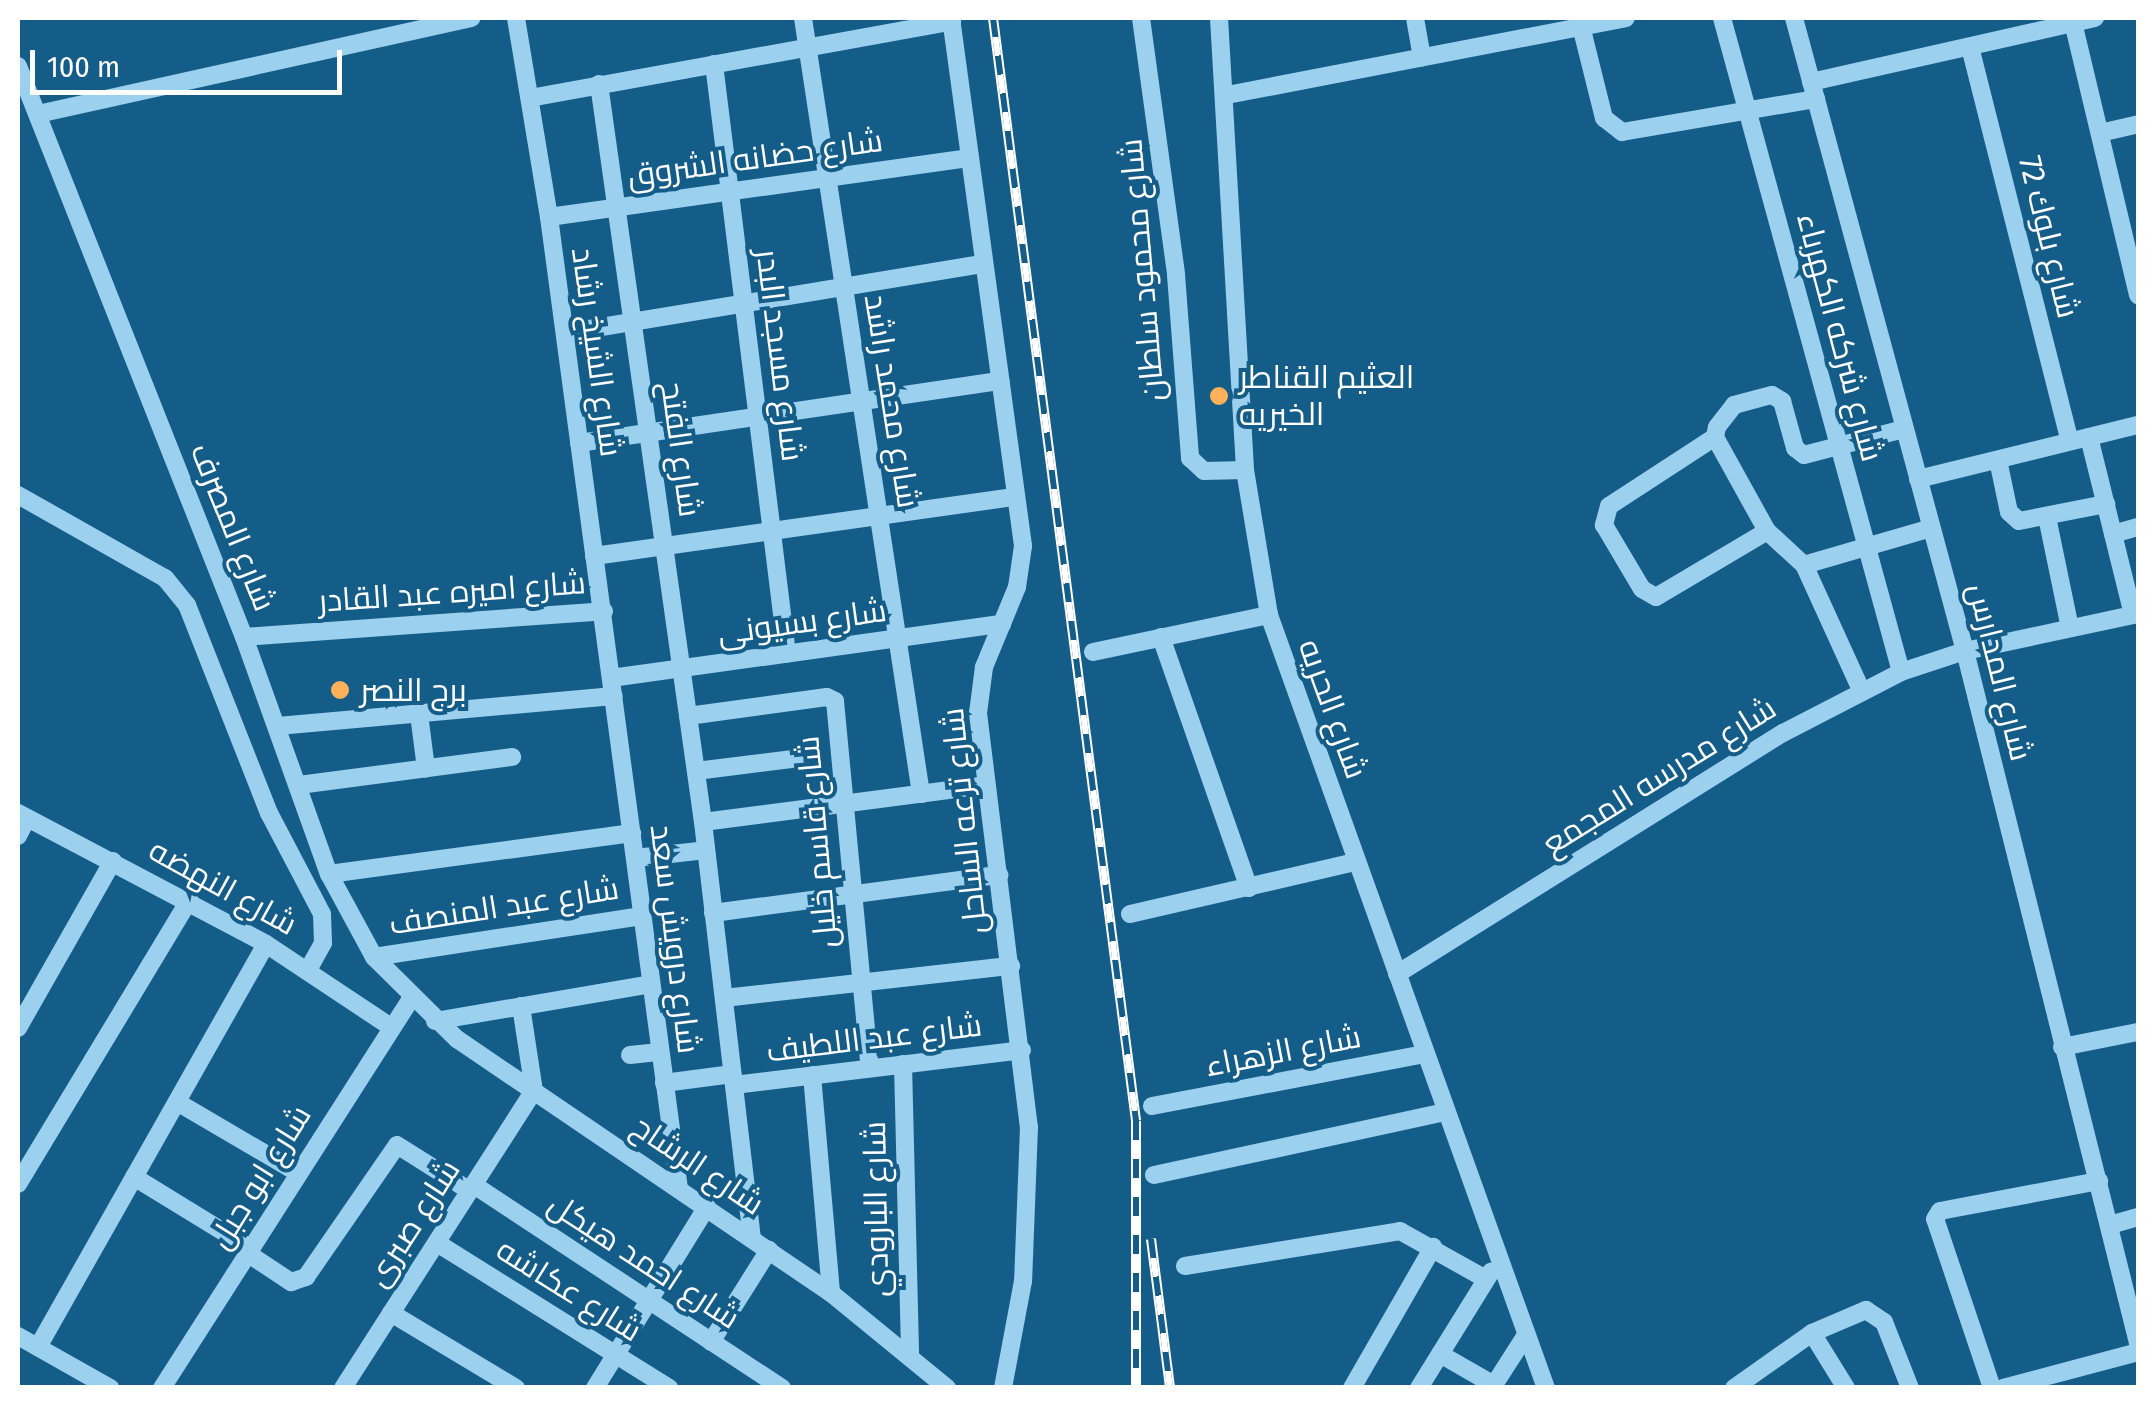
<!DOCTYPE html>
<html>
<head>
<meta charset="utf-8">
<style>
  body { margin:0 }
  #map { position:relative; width:2156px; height:1405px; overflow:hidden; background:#155d89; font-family:"Fira Sans Condensed",Cairo,sans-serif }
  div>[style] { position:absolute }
  .minor>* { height:18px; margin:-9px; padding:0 9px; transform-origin:9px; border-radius:9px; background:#9bd1ef }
  .rail>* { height:10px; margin-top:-5px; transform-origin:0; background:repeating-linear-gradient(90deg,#155d89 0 19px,#fff 0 38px); box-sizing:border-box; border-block:2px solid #fff }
  .dots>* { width:28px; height:28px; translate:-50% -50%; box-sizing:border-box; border:5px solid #155d89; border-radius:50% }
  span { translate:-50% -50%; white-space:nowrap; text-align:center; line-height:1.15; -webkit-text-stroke:8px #155d89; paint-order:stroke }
  .street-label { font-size:32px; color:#fff }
  .poi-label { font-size:32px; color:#fff }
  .left { translate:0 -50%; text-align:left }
  .frame { position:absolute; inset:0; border:20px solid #fff; pointer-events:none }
  .scale { position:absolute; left:30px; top:50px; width:312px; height:45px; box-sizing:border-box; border:5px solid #fff; border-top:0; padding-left:12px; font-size:30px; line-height:35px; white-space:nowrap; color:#fff; -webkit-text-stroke:8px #155d89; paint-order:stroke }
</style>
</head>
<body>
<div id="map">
  <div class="minor">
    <i style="left:516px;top:18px;width:202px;rotate:80.6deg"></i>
    <i style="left:549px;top:217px;width:981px;rotate:82.38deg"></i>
    <i style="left:803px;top:18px;width:785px;rotate:81.35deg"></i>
    <i style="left:951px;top:18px;width:533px;rotate:82.23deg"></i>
    <i style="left:1023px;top:546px;width:41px;rotate:98.3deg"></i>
    <i style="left:1017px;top:587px;width:87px;rotate:112.4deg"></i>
    <i style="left:984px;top:667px;width:46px;rotate:97.4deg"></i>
    <i style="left:978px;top:713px;width:417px;rotate:83deg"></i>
    <i style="left:1029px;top:1127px;width:154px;rotate:92.2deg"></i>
    <i style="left:1023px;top:1281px;width:109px;rotate:100.6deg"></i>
    <i style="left:1141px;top:18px;width:259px;rotate:82.2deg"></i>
    <i style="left:1176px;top:275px;width:184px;rotate:85.6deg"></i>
    <i style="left:1190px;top:458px;width:19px;rotate:43deg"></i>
    <i style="left:1204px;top:471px;width:41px;rotate:-1.4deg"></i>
    <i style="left:1219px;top:18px;width:453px;rotate:86.7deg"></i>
    <i style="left:1245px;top:470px;width:147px;rotate:80.6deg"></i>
    <i style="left:1269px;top:615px;width:821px;rotate:70.29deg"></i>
    <i style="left:1415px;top:18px;width:40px;rotate:80deg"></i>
    <i style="left:1722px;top:18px;width:678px;rotate:74.69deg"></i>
    <i style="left:1794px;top:18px;width:656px;rotate:74.88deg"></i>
    <i style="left:1965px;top:651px;width:713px;rotate:75.96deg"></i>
    <i style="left:2072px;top:18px;width:285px;rotate:76.6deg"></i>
    <i style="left:1581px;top:26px;width:95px;rotate:76deg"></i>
    <i style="left:1604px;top:118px;width:23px;rotate:38deg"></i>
    <i style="left:1622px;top:132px;width:197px;rotate:-9.7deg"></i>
    <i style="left:1970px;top:47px;width:406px;rotate:75.8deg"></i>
    <i style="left:714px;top:64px;width:594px;rotate:82.95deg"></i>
    <i style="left:18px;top:66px;width:614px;rotate:68.41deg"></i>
    <i style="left:244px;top:637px;width:252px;rotate:70.3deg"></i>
    <i style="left:329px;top:874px;width:94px;rotate:61.5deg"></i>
    <i style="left:374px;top:957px;width:117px;rotate:44.7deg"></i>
    <i style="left:457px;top:1039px;width:452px;rotate:34.2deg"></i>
    <i style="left:831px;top:1293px;width:150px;rotate:39.3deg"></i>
    <i style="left:1811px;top:82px;width:291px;rotate:-12.7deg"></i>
    <i style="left:599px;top:84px;width:745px;rotate:81.98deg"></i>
    <i style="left:703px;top:822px;width:419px;rotate:83.3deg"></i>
    <i style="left:1227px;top:95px;width:406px;rotate:-10.9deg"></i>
    <i style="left:530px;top:98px;width:429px;rotate:-10.3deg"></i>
    <i style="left:38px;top:114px;width:444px;rotate:-12.5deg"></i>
    <i style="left:2100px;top:133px;width:39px;rotate:-13deg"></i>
    <i style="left:549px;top:217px;width:425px;rotate:-8deg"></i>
    <i style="left:565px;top:333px;width:424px;rotate:-9.4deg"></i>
    <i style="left:1715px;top:437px;width:126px;rotate:146.9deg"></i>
    <i style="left:1609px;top:506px;width:20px;rotate:105deg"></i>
    <i style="left:1604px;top:525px;width:74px;rotate:59.3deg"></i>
    <i style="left:1642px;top:589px;width:16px;rotate:30deg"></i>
    <i style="left:1656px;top:597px;width:129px;rotate:-30.7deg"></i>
    <i style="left:2089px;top:437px;width:183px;rotate:76.1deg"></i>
    <i style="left:579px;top:443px;width:426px;rotate:-8.4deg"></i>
    <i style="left:1998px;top:460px;width:53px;rotate:78.1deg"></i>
    <i style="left:2009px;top:512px;width:13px;rotate:42deg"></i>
    <i style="left:2019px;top:521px;width:89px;rotate:-11.1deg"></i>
    <i style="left:1918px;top:479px;width:227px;rotate:-13.8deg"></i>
    <i style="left:18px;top:495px;width:169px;rotate:29.5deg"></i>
    <i style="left:165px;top:578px;width:35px;rotate:51deg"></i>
    <i style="left:187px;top:605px;width:224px;rotate:68.5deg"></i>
    <i style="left:269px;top:813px;width:114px;rotate:62.3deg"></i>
    <i style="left:322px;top:914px;width:29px;rotate:88deg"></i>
    <i style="left:323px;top:943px;width:31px;rotate:119deg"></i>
    <i style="left:2047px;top:517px;width:113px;rotate:78.3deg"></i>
    <i style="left:2113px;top:534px;width:26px;rotate:-16deg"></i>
    <i style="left:594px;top:556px;width:426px;rotate:-8deg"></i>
    <i style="left:1804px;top:565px;width:132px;rotate:-16.2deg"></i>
    <i style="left:244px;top:637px;width:361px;rotate:-4.1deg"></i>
    <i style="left:1161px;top:637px;width:266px;rotate:70.7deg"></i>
    <i style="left:1093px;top:652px;width:180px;rotate:-11.9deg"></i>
    <i style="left:611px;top:678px;width:395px;rotate:-7.9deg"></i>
    <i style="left:1862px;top:692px;width:140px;rotate:-114.5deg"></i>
    <i style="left:1804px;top:565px;width:50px;rotate:-137.4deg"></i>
    <i style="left:1767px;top:531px;width:107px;rotate:-119deg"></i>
    <i style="left:1715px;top:437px;width:10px;rotate:-79deg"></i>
    <i style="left:1717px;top:427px;width:28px;rotate:-52deg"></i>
    <i style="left:1734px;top:405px;width:39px;rotate:-15deg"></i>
    <i style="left:1772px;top:395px;width:12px;rotate:31deg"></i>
    <i style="left:1782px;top:401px;width:49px;rotate:74.5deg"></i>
    <i style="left:1795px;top:448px;width:11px;rotate:38deg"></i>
    <i style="left:1804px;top:455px;width:103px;rotate:-14.6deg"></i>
    <i style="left:419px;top:714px;width:55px;rotate:82.7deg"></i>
    <i style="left:688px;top:716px;width:140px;rotate:-7.8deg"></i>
    <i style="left:827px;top:697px;width:9px;rotate:27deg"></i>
    <i style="left:835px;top:701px;width:369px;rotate:84.6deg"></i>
    <i style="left:278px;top:726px;width:337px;rotate:-5.1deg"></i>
    <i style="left:696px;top:771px;width:106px;rotate:-7.1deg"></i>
    <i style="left:299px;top:785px;width:215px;rotate:-7.5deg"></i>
    <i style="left:18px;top:813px;width:280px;rotate:27.8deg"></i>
    <i style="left:266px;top:944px;width:150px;rotate:33.6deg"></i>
    <i style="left:703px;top:822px;width:286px;rotate:-7.4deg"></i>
    <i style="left:18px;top:836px;width:20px;rotate:-63deg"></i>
    <i style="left:635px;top:858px;width:71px;rotate:-6.4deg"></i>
    <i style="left:329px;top:874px;width:306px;rotate:-7.7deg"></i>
    <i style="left:713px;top:913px;width:289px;rotate:-7.6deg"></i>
    <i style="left:1130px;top:914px;width:232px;rotate:-13deg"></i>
    <i style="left:374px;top:957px;width:271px;rotate:-8.7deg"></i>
    <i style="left:1397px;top:974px;width:455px;rotate:-32deg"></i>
    <i style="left:1783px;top:733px;width:133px;rotate:-27.3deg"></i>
    <i style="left:1901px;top:672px;width:67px;rotate:-18.2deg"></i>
    <i style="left:1965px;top:651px;width:177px;rotate:-12.1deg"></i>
    <i style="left:724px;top:998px;width:289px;rotate:-6.4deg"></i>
    <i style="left:435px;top:1021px;width:219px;rotate:-9.7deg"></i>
    <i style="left:18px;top:1028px;width:192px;rotate:-60.4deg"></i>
    <i style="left:2062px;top:1047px;width:77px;rotate:-11.2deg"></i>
    <i style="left:630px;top:1055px;width:30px;rotate:-6deg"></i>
    <i style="left:903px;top:1064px;width:289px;rotate:88.6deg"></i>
    <i style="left:812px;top:1075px;width:219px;rotate:85deg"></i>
    <i style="left:664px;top:1083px;width:69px;rotate:-7.5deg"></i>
    <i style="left:734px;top:1085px;width:290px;rotate:-6.9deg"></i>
    <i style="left:177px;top:1102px;width:140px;rotate:30.4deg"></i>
    <i style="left:1152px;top:1106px;width:278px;rotate:-10.8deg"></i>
    <i style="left:1154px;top:1175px;width:299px;rotate:-12.2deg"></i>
    <i style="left:134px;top:1177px;width:136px;rotate:31.5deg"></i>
    <i style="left:18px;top:1184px;width:332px;rotate:-58.9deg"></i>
    <i style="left:474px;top:1185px;width:369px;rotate:33.4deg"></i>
    <i style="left:2110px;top:1225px;width:29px;rotate:-16deg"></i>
    <i style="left:437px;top:1243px;width:274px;rotate:32deg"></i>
    <i style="left:247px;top:1253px;width:53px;rotate:33.4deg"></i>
    <i style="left:291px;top:1282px;width:16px;rotate:-18deg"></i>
    <i style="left:306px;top:1277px;width:160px;rotate:-55.4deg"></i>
    <i style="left:397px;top:1145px;width:86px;rotate:32.2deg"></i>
    <i style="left:1185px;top:1266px;width:218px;rotate:-9.2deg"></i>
    <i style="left:1400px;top:1231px;width:98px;rotate:29.2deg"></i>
    <i style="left:391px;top:1313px;width:146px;rotate:31deg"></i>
    <i style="left:1812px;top:1333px;width:65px;rotate:58.3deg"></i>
    <i style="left:18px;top:1336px;width:106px;rotate:29.5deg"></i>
    <i style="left:711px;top:1342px;width:109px;rotate:-57.8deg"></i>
    <i style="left:38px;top:1347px;width:463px;rotate:-60.5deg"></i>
    <i style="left:1440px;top:1354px;width:62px;rotate:29.9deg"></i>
    <i style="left:162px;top:1388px;width:462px;rotate:-57.4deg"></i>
    <i style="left:343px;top:1388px;width:353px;rotate:-57.3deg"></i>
    <i style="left:534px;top:1091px;width:86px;rotate:-98.7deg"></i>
    <i style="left:595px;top:1388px;width:213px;rotate:-58.3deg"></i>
    <i style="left:1352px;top:1388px;width:163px;rotate:-60.1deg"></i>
    <i style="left:1419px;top:1388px;width:137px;rotate:-58.2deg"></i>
    <i style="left:1492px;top:1388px;width:63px;rotate:-57.3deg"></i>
    <i style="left:1734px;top:1388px;width:95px;rotate:-35.2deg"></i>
    <i style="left:1812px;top:1333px;width:59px;rotate:-23.1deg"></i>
    <i style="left:1866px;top:1310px;width:22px;rotate:34deg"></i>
    <i style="left:1884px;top:1322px;width:71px;rotate:68.5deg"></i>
    <i style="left:1992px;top:1388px;width:178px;rotate:-108.6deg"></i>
    <i style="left:1935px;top:1219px;width:9px;rotate:-58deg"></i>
    <i style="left:1940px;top:1211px;width:162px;rotate:-10.7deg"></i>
    <i style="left:2003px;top:1388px;width:140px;rotate:-14.9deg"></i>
  </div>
  <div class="rail">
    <i style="left:993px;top:18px;width:1112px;rotate:82.61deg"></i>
    <i style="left:1136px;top:1121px;width:267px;rotate:90deg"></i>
    <i style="left:1151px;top:1239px;width:150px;rotate:82.7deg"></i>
  </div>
  <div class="dots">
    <i style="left:1219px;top:396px;background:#ffb059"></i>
    <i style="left:340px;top:690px;background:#ffb059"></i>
  </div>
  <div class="street-label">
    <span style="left:755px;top:158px;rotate:-8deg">شارع حضانه الشروق</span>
    <span style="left:2049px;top:237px;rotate:76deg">شارع بلوك 72</span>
    <span style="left:1142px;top:270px;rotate:-95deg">شارع محمود سلطان</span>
    <span style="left:1840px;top:337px;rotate:75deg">شارع شركه الكهرباء</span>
    <span style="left:597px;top:352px;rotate:82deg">شارع الشيخ رشاد</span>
    <span style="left:780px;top:355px;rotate:83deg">شارع مسجد البدر</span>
    <span style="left:892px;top:401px;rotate:81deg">شارع محمد راشد</span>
    <span style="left:681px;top:449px;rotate:82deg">شارع الفتح</span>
    <span style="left:233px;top:527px;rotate:68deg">شارع المصرف</span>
    <span style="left:452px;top:592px;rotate:-4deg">شارع اميره عبد القادر</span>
    <span style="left:802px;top:622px;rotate:-8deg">شارع بسيونى</span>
    <span style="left:2000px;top:672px;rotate:76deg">شارع المدارس</span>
    <span style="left:1333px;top:709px;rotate:70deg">شارع الحريه</span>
    <span style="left:1659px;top:776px;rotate:-32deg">شارع مدرسه المجمع</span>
    <span style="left:964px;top:821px;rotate:-96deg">شارع ترعه الساحل</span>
    <span style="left:817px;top:842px;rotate:-95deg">شارع قاسم خليل</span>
    <span style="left:223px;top:887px;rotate:29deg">شارع النهضه</span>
    <span style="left:504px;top:906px;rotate:-9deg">شارع عبد المنصف</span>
    <span style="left:675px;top:939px;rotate:83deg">شارع درويش سعد</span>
    <span style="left:874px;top:1038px;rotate:-7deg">شارع عبد اللطيف</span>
    <span style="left:1283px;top:1051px;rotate:-11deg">شارع الزهراء</span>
    <span style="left:698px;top:1165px;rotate:34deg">شارع الرشاح</span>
    <span style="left:260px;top:1177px;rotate:-58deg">شارع ابو جبل</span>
    <span style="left:876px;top:1209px;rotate:-91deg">شارع البارودي</span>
    <span style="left:413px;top:1223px;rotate:-57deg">شارع صبرى</span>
    <span style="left:644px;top:1261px;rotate:33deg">شارع احمد هيكل</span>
    <span style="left:569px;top:1290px;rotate:32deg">شارع عكاشه</span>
  </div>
  <div class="poi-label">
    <span class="left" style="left:1239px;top:396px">العثيم القناطر<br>الخيريه</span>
    <span class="left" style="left:360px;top:690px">برج النصر</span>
  </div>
  <div class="frame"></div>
  <div class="scale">100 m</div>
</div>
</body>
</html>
